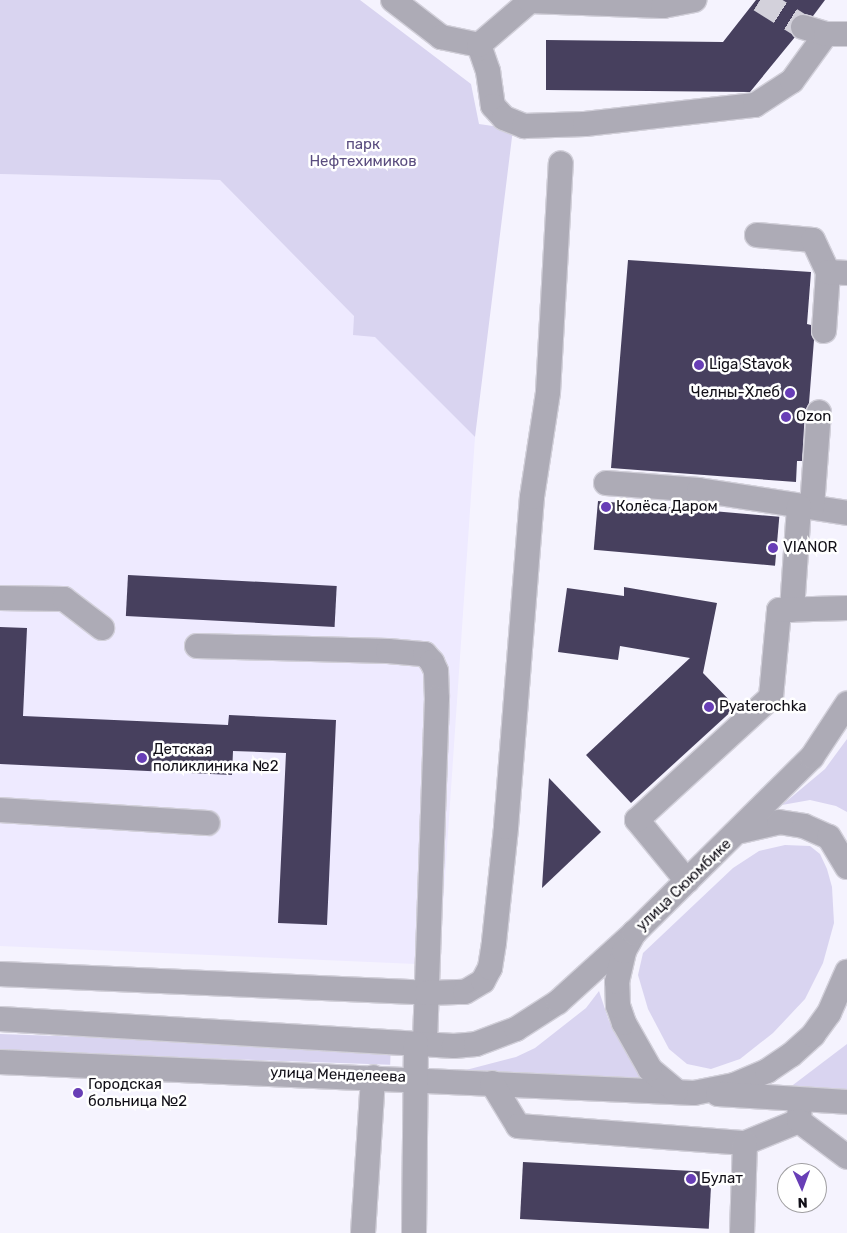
<!DOCTYPE html>
<html>
<head>
<meta charset="utf-8">
<style>
  body { margin:0 }
  #map { position:relative; width:847px; height:1233px; overflow:hidden; background:#f5f3fe; font-family:Rubik,sans-serif }
  div>[style] { position:absolute }
  .built>* { inset:0; background:#eeeaff }
  .green>* { inset:0; background:#d9d4f0; transform-origin:0 0 }
  .building>* { inset:0; background:#47405e; transform-origin:0 0 }
  .minor-tunnel>* { height:24px; margin-top:-12px; transform-origin:0; background:repeating-linear-gradient(90deg,#d3d1db 0 24px,transparent 0 36px) }
  .roads { filter:drop-shadow(1px 0 #d1cfd9) drop-shadow(-1px 0 #d1cfd9) drop-shadow(0 1px #d1cfd9) drop-shadow(0 -1px #d1cfd9) }
  .minor>* { height:24px; margin:-12px; padding:0 12px; transform-origin:12px; border-radius:12px; background:#adabb6 }
  .dots>* { width:14px; height:14px; translate:-50% -50%; box-sizing:border-box; border:2px solid #fff; border-radius:50% }
  span { translate:-50% -50%; white-space:nowrap; text-align:center; line-height:1.15; -webkit-text-stroke:5px #fff; paint-order:stroke }
  .park-label { font-size:15px; color:#5a4d7f }
  .poi-label { font-size:15px; color:#110f17 }
  .left { translate:0 -50%; text-align:left }
  .right { translate:-100% -50%; text-align:right }
  .street-label { font-size:15px; color:#110f17 }
  .north { position:absolute; left:777px; top:1163px; width:50px; height:50px; box-sizing:border-box; background:#fff; border:1px solid #a09fa2; border-radius:50%; rotate:178deg; font-size:14px; font-weight:700; line-height:20px; text-align:center; color:#110f17 }
  .north::after { content:''; display:block; margin:auto; width:18px; height:22px; background:#683eb6; clip-path:polygon(50% 0,100% 100%,50% 72%,0 100%) }
</style>
</head>
<body>
<div id="map">
  <div class="built">
    <i style="clip-path:polygon(0 174px,220px 180px,475px 437px,439px 965px,0 946px)"></i>
  </div>
  <div class="green">
    <i style="clip-path:polygon(0 0,360px 0,471px 84px,479px 124px,513px 129px,475px 437px,375px 337px,353px 335px,354px 316px,220px 180px,0 174px)"></i>
    <i style="clip-path:polygon(847px 739px,847px 812px,836px 806px,810px 800px,782px 805px,825px 769px)"></i>
    <i style="clip-path:polygon(785px 845px,810px 846px,820px 854px,827px 869px,832px 887px,834px 923px,823px 963px,805px 999px,773px 1033px,740px 1059px,711px 1069px,687px 1064px,669px 1049px,648px 1009px,638px 975px,643px 953px,733px 868px,759px 851px)"></i>
    <i style="clip-path:polygon(599px 991px,609px 1021px,641px 1079px,462px 1071px,516px 1057px,535px 1048px,586px 1008px)"></i>
    <i style="left:0;top:1034px;width:391px;height:17px;rotate:2deg"></i>
    <i style="clip-path:polygon(847px 1044px,847px 1090px,789px 1088px)"></i>
  </div>
  <div class="building">
    <i style="clip-path:polygon(756px 0,825px 0,813px 16px,800px 14px,793px 17px,790px 30px,795px 37px,750px 92px,546px 90px,546px 40px,723px 42px)"></i>
    <i style="clip-path:polygon(628px 260px,811px 272px,807px 324px,811px 325px,814px 340px,809px 403px,805px 411px,802px 461px,797px 461px,796px 482px,611px 468px)"></i>
    <i style="left:598px;top:501px;width:182px;height:49px;rotate:5deg"></i>
    <i style="left:128px;top:575px;width:209px;height:41px;rotate:3deg"></i>
    <i style="clip-path:polygon(624px 587px,717px 603px,703px 673px,736px 707px,631px 803px,586px 755px,690px 658px,620px 646px,618px 660px,558px 652px,567px 588px,624px 596px)"></i>
    <i style="clip-path:polygon(0 627px,27px 628px,23px 716px,228px 725px,229px 715px,336px 720px,327px 925px,278px 923px,286px 753px,233px 751px,232px 775px,0 764px)"></i>
    <i style="clip-path:polygon(549px 778px,601px 832px,542px 888px)"></i>
    <i style="left:523px;top:1162px;width:189px;height:57px;rotate:3deg"></i>
  </div>
  <div class="minor-tunnel">
    <i style="left:760px;top:0;width:51px;rotate:32.1deg"></i>
  </div>
  <div class="roads">
    <div class="minor">
      <i style="left:393px;top:0;width:61px;rotate:37.6deg"></i>
      <i style="left:441px;top:37px;width:39px;rotate:12deg"></i>
      <i style="left:479px;top:45px;width:28px;rotate:71deg"></i>
      <i style="left:488px;top:71px;width:35px;rotate:82deg"></i>
      <i style="left:493px;top:106px;width:16px;rotate:47deg"></i>
      <i style="left:504px;top:118px;width:22px;rotate:22deg"></i>
      <i style="left:524px;top:126px;width:61px;rotate:-1.9deg"></i>
      <i style="left:585px;top:124px;width:171px;rotate:-6.4deg"></i>
      <i style="left:755px;top:105px;width:44px;rotate:-33deg"></i>
      <i style="left:792px;top:81px;width:58px;rotate:-54.1deg"></i>
      <i style="left:803px;top:27px;width:24px;rotate:17deg"></i>
      <i style="left:826px;top:34px;width:21px"></i>
      <i style="left:479px;top:45px;width:67px;rotate:-40.8deg"></i>
      <i style="left:530px;top:1px;width:133px;rotate:2.2deg"></i>
      <i style="left:663px;top:6px;width:32px;rotate:-11deg"></i>
      <i style="left:757px;top:235px;width:56px;rotate:5.1deg"></i>
      <i style="left:813px;top:240px;width:35px;rotate:65deg"></i>
      <i style="left:824px;top:331px;width:59px;rotate:-86.1deg"></i>
      <i style="left:828px;top:272px;width:19px;rotate:3deg"></i>
      <i style="left:606px;top:483px;width:93px;rotate:4.3deg"></i>
      <i style="left:699px;top:490px;width:150px;rotate:8.8deg"></i>
      <i style="left:812px;top:507px;width:95px;rotate:-85.8deg"></i>
      <i style="left:0;top:598px;width:64px;rotate:0.9deg"></i>
      <i style="left:64px;top:599px;width:48px;rotate:37.3deg"></i>
      <i style="left:792px;top:610px;width:104px;rotate:-86.1deg"></i>
      <i style="left:197px;top:646px;width:191px;rotate:1.5deg"></i>
      <i style="left:388px;top:651px;width:37px;rotate:5deg"></i>
      <i style="left:425px;top:654px;width:11px;rotate:49deg"></i>
      <i style="left:432px;top:662px;width:10px;rotate:66deg"></i>
      <i style="left:436px;top:671px;width:27px;rotate:88deg"></i>
      <i style="left:437px;top:698px;width:346px;rotate:92deg"></i>
      <i style="left:0;top:810px;width:208px;rotate:3.6deg"></i>
      <i style="left:741px;top:831px;width:39px;rotate:-13deg"></i>
      <i style="left:779px;top:822px;width:25px;rotate:9deg"></i>
      <i style="left:804px;top:826px;width:27px;rotate:24deg"></i>
      <i style="left:829px;top:837px;width:35px;rotate:59deg"></i>
      <i style="left:687px;top:881px;width:79px;rotate:-129.3deg"></i>
      <i style="left:637px;top:820px;width:182px;rotate:-42.5deg"></i>
      <i style="left:771px;top:697px;width:87px;rotate:-84.7deg"></i>
      <i style="left:779px;top:610px;width:68px;rotate:-1.7deg"></i>
      <i style="left:0;top:974px;width:427px;rotate:2.5deg"></i>
      <i style="left:427px;top:993px;width:38px;rotate:-2deg"></i>
      <i style="left:465px;top:992px;width:21px;rotate:-31deg"></i>
      <i style="left:483px;top:981px;width:15px;rotate:-62deg"></i>
      <i style="left:490px;top:968px;width:26px;rotate:-81deg"></i>
      <i style="left:494px;top:942px;width:116px;rotate:-84deg"></i>
      <i style="left:506px;top:827px;width:331px;rotate:-85.5deg"></i>
      <i style="left:532px;top:497px;width:106px;rotate:-81.3deg"></i>
      <i style="left:548px;top:392px;width:229px;rotate:-86.8deg"></i>
      <i style="left:0;top:1019px;width:455px;rotate:3.4deg"></i>
      <i style="left:454px;top:1046px;width:22px;rotate:-5deg"></i>
      <i style="left:476px;top:1044px;width:43px;rotate:-20.6deg"></i>
      <i style="left:516px;top:1029px;width:50px;rotate:-32.7deg"></i>
      <i style="left:558px;top:1002px;width:103px;rotate:-42.2deg"></i>
      <i style="left:0;top:1062px;width:695px;rotate:2.56deg"></i>
      <i style="left:694px;top:1093px;width:41px;rotate:-11.3deg"></i>
      <i style="left:734px;top:1085px;width:36px;rotate:-23deg"></i>
      <i style="left:767px;top:1071px;width:29px;rotate:-34deg"></i>
      <i style="left:791px;top:1055px;width:30px;rotate:-42deg"></i>
      <i style="left:813px;top:1035px;width:27px;rotate:-54deg"></i>
      <i style="left:829px;top:1013px;width:45px;rotate:-66.3deg"></i>
      <i style="left:492px;top:1083px;width:50px;rotate:58.8deg"></i>
      <i style="left:518px;top:1126px;width:228px;rotate:4.3deg"></i>
      <i style="left:745px;top:1143px;width:58px;rotate:-22.2deg"></i>
      <i style="left:799px;top:1121px;width:21px;rotate:-87deg"></i>
      <i style="left:676px;top:1091px;width:34px;rotate:-140deg"></i>
      <i style="left:650px;top:1069px;width:53px;rotate:-119.5deg"></i>
      <i style="left:624px;top:1023px;width:18px;rotate:-109deg"></i>
      <i style="left:618px;top:1006px;width:24px;rotate:-92deg"></i>
      <i style="left:617px;top:982px;width:32px;rotate:-77deg"></i>
      <i style="left:624px;top:951px;width:21px;rotate:-61deg"></i>
      <i style="left:634px;top:933px;width:250px;rotate:-44.7deg"></i>
      <i style="left:812px;top:757px;width:64px;rotate:-56.6deg"></i>
      <i style="left:718px;top:1094px;width:129px;rotate:3.5deg"></i>
      <i style="left:799px;top:1121px;width:60px;rotate:36.9deg"></i>
      <i style="left:363px;top:1233px;width:156px;rotate:-86.3deg"></i>
      <i style="left:414px;top:1233px;width:189px;rotate:-89.4deg"></i>
      <i style="left:742px;top:1233px;width:90px;rotate:-88.1deg"></i>
    </div>
  </div>
  <div class="dots">
    <i style="left:699px;top:365px;background:#683eb6"></i>
    <i style="left:790px;top:393px;background:#683eb6"></i>
    <i style="left:786px;top:417px;background:#683eb6"></i>
    <i style="left:606px;top:507px;background:#683eb6"></i>
    <i style="left:773px;top:548px;background:#683eb6"></i>
    <i style="left:709px;top:707px;background:#683eb6"></i>
    <i style="left:142px;top:758px;background:#683eb6"></i>
    <i style="left:78px;top:1093px;background:#683eb6"></i>
    <i style="left:691px;top:1179px;background:#683eb6"></i>
  </div>
  <div class="park-label">
    <span style="left:363px;top:153px">парк<br>Нефтехимиков</span>
  </div>
  <div class="poi-label">
    <span class="left" style="left:709px;top:365px">Liga Stavok</span>
    <span class="right" style="left:780px;top:393px">Челны-Хлеб</span>
    <span class="left" style="left:796px;top:417px">Ozon</span>
    <span class="left" style="left:616px;top:507px">Колёса Даром</span>
    <span class="left" style="left:783px;top:548px">VIANOR</span>
    <span class="left" style="left:719px;top:707px">Pyaterochka</span>
    <span class="left" style="left:153px;top:758px">Детская<br>поликлиника №2</span>
    <span class="left" style="left:88px;top:1093px">Городская<br>больница №2</span>
    <span class="left" style="left:701px;top:1179px">Булат</span>
  </div>
  <div class="street-label">
    <span style="left:684px;top:885px;rotate:-44deg">улица Сююмбике</span>
    <span style="left:338px;top:1075px;rotate:2deg">улица Менделеева</span>
  </div>
  <div class="north">N</div>
</div>
</body>
</html>
